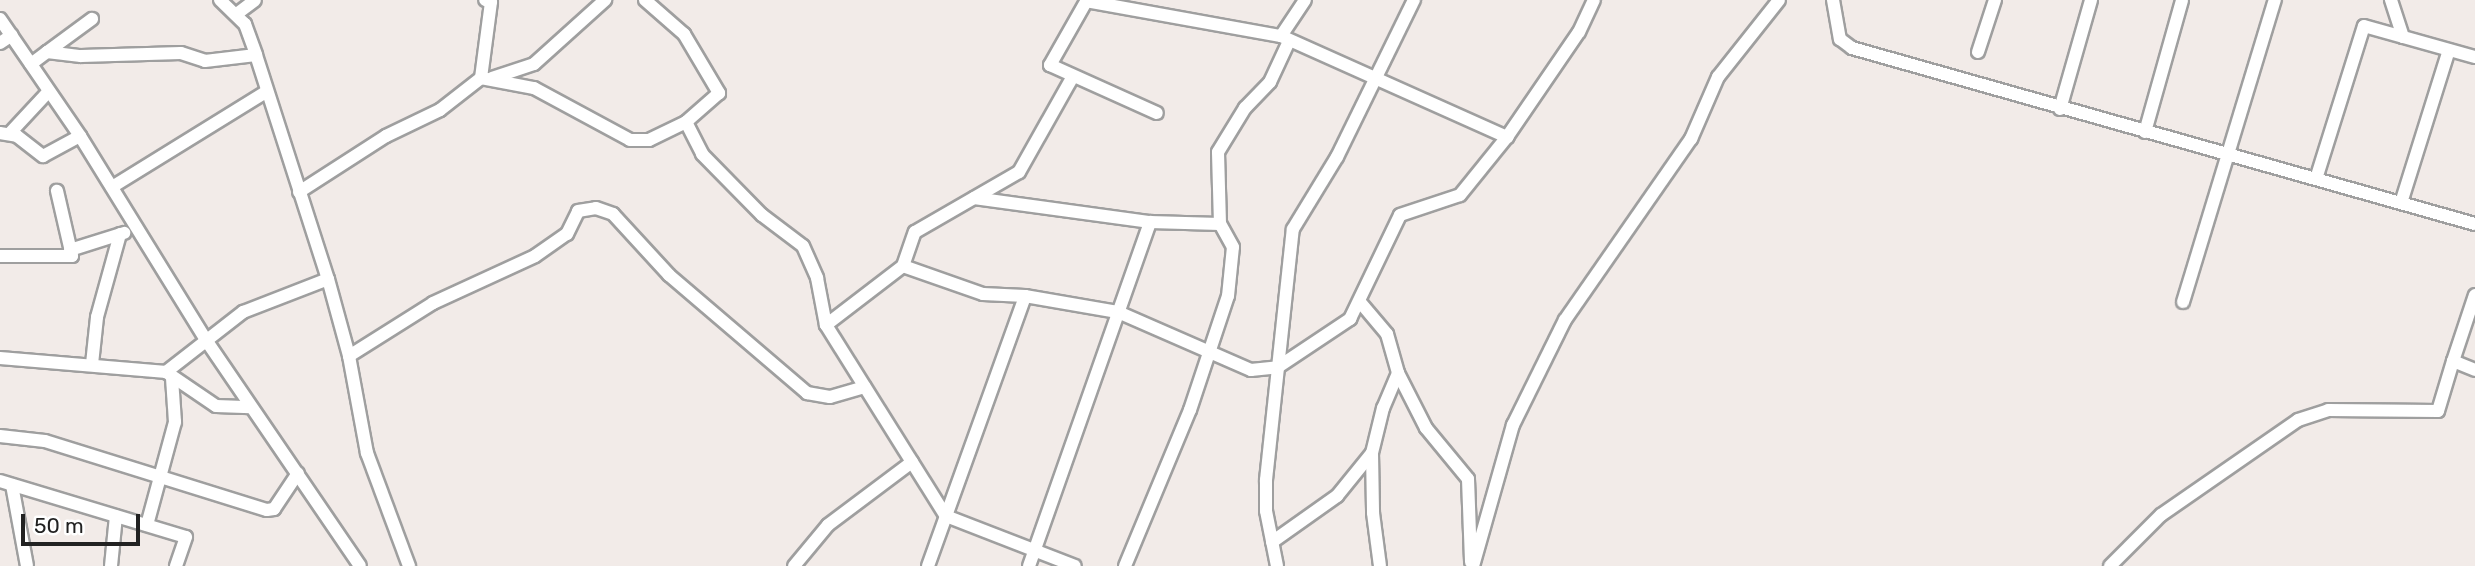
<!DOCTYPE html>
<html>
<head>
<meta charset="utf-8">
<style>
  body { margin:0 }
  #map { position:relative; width:2475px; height:566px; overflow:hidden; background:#f2ebe8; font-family:Rubik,sans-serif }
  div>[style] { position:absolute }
  .roads { filter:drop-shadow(2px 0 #9f9f9f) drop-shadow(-2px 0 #9f9f9f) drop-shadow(0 2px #9f9f9f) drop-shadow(0 -2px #9f9f9f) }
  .street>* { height:12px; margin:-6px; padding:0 6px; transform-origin:6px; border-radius:6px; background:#fff }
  span { translate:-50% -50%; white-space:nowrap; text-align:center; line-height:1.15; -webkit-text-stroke:5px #fff; paint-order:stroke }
  .scale { position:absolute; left:21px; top:514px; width:119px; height:32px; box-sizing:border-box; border:4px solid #222; border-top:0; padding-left:9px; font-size:21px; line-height:24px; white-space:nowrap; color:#222; -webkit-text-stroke:5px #fff; paint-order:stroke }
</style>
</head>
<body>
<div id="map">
  <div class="roads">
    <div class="street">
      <i style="left:220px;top:0;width:35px;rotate:44deg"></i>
      <i style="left:245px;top:24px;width:33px;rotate:70deg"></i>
      <i style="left:256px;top:55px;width:235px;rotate:72.2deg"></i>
      <i style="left:328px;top:279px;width:80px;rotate:74.7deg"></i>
      <i style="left:349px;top:356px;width:99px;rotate:79.5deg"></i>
      <i style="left:367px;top:453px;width:121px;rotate:69.6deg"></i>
      <i style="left:645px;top:0;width:52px;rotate:41.1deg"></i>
      <i style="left:684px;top:34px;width:69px;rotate:59.3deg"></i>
      <i style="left:719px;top:93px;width:44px;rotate:138.7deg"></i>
      <i style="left:686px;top:122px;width:36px;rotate:63deg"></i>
      <i style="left:702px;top:154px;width:86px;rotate:45.5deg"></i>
      <i style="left:762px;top:215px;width:51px;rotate:37.1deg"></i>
      <i style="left:803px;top:246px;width:35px;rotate:66deg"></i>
      <i style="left:817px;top:278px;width:48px;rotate:79.2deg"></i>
      <i style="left:826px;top:325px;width:226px;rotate:57.9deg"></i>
      <i style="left:946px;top:516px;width:138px;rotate:21.2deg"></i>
      <i style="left:1087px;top:0;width:75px;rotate:119.6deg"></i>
      <i style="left:1050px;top:65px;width:117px;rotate:24.2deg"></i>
      <i style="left:1833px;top:0;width:40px;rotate:80deg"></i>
      <i style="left:1840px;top:39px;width:15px;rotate:37deg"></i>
      <i style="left:1852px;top:48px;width:647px;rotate:15.78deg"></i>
      <i style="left:2391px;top:0;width:39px;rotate:72deg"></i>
      <i style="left:1086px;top:1px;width:198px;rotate:10.2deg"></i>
      <i style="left:1281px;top:36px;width:248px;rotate:24.1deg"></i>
      <i style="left:1507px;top:137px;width:127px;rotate:-55.6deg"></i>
      <i style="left:1579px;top:32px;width:35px;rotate:-65deg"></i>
      <i style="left:238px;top:13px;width:21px;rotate:-37deg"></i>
      <i style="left:0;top:19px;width:142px;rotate:55.6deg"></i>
      <i style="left:80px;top:136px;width:240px;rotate:58.3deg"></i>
      <i style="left:206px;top:340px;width:273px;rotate:55.7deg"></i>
      <i style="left:1281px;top:36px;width:43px;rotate:-56.3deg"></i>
      <i style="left:0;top:43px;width:14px;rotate:-34deg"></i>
      <i style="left:47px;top:52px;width:56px;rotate:-36.3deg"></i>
      <i style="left:1978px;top:52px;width:55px;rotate:-71.9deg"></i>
      <i style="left:31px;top:64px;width:20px;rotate:-37deg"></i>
      <i style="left:47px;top:52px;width:34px;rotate:7deg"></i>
      <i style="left:81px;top:56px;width:100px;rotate:-1.7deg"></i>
      <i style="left:181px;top:53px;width:25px;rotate:18deg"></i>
      <i style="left:205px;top:61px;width:51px;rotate:-6.7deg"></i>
      <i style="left:481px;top:78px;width:77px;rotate:-82.5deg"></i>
      <i style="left:491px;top:2px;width:6px;rotate:-162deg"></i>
      <i style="left:492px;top:78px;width:44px;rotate:-18.4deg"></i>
      <i style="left:534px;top:64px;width:96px;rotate:-42deg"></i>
      <i style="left:2060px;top:109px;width:113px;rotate:-74.1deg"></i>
      <i style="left:2145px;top:132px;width:137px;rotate:-74.3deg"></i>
      <i style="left:0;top:133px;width:17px;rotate:10deg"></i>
      <i style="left:17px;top:136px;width:33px;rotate:38deg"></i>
      <i style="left:43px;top:156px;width:42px;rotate:-28.4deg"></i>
      <i style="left:10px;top:133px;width:57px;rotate:-47.1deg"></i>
      <i style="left:2316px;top:179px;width:160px;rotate:-72.6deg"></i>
      <i style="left:2364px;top:26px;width:115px;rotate:15.6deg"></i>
      <i style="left:112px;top:187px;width:181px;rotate:-31.7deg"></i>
      <i style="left:299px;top:192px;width:103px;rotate:-32.8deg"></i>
      <i style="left:386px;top:136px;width:60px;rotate:-25.7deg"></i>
      <i style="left:440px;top:110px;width:52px;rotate:-38deg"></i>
      <i style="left:481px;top:78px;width:54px;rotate:10.7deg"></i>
      <i style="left:534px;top:88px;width:109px;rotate:28.4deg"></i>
      <i style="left:630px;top:140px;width:19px"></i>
      <i style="left:649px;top:140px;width:41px;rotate:-25.9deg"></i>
      <i style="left:974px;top:198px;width:178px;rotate:7.8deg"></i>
      <i style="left:1150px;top:222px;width:70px;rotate:1.6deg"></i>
      <i style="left:2401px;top:203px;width:160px;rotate:-72.6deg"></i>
      <i style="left:70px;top:250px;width:57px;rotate:-17.5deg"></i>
      <i style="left:0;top:256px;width:72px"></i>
      <i style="left:72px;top:256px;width:67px;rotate:-103deg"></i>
      <i style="left:903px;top:266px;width:85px;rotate:19.3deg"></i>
      <i style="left:983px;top:294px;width:42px;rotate:2.7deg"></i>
      <i style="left:1025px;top:296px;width:94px;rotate:9.8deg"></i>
      <i style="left:1118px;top:312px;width:145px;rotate:23.6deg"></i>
      <i style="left:1251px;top:370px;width:27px;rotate:-6deg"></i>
      <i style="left:1278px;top:367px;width:87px;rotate:-33.7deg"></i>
      <i style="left:1350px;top:319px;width:115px;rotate:-64.3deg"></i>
      <i style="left:1400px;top:215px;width:63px;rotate:-18.4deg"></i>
      <i style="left:1460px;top:195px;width:75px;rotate:-51deg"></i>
      <i style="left:2475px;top:295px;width:70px;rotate:108.4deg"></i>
      <i style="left:2453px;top:361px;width:24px;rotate:22deg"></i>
      <i style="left:1360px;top:302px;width:42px;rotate:49.8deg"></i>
      <i style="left:1387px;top:334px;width:41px;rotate:74.2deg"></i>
      <i style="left:1398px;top:373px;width:38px;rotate:113deg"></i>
      <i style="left:1383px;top:408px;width:46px;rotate:103.7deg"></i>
      <i style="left:1372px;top:453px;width:60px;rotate:89deg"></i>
      <i style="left:1373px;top:513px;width:53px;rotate:82.5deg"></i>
      <i style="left:2183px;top:302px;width:316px;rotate:-73.1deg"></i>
      <i style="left:826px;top:325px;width:97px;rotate:-37.5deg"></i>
      <i style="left:903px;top:266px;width:36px;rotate:-71deg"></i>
      <i style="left:915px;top:232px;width:120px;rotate:-30deg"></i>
      <i style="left:1019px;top:172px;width:110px;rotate:-60.6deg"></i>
      <i style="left:349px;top:356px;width:99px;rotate:-32.2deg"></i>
      <i style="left:433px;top:303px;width:112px;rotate:-24.7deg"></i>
      <i style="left:535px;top:256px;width:39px;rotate:-35deg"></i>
      <i style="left:567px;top:234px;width:25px;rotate:-64deg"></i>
      <i style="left:578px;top:211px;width:18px;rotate:-9deg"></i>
      <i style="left:596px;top:208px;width:18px;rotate:19deg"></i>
      <i style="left:613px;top:214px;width:83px;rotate:47.4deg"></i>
      <i style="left:669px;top:275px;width:182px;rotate:40.5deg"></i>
      <i style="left:807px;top:393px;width:23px;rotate:10deg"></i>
      <i style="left:830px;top:397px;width:36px;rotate:-16deg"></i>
      <i style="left:0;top:358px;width:167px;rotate:4.8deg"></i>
      <i style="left:166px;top:372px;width:60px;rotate:34.2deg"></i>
      <i style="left:216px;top:406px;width:35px;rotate:2deg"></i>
      <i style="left:92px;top:364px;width:47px;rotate:-83.9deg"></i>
      <i style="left:97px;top:317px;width:86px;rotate:-74.5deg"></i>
      <i style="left:166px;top:372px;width:98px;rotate:-37.9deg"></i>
      <i style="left:243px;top:312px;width:91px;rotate:-21.2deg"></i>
      <i style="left:1398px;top:373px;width:62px;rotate:63deg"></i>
      <i style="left:1426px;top:428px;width:66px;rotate:50.5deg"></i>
      <i style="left:1468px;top:479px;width:83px;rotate:87.9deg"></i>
      <i style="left:0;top:436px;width:45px;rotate:6.3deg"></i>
      <i style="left:45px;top:441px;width:232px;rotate:17.3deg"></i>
      <i style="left:267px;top:510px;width:7px;rotate:-8deg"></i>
      <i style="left:274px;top:509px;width:43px;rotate:-56.3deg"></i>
      <i style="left:0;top:481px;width:194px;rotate:16.8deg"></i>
      <i style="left:186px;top:537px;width:31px;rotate:109deg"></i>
      <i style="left:12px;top:485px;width:82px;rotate:79.5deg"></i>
      <i style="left:147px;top:525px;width:107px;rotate:-74.8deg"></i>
      <i style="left:175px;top:422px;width:44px;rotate:-93.9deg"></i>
      <i style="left:1272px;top:542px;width:80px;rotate:-35.3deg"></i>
      <i style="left:1337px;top:496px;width:55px;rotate:-50.9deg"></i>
      <i style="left:111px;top:566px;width:50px;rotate:-84.3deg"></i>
      <i style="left:794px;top:566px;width:53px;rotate:-50.3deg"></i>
      <i style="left:828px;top:525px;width:105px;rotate:-36.9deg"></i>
      <i style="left:928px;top:566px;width:287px;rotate:-70.2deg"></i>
      <i style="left:1029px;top:566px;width:365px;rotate:-70.6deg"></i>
      <i style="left:1125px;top:566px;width:169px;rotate:-67.4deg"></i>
      <i style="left:1190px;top:410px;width:120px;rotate:-71.6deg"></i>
      <i style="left:1228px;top:296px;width:49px;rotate:-84.2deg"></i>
      <i style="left:1233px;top:247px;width:26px;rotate:-119deg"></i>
      <i style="left:1220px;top:224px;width:72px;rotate:-91.6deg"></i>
      <i style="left:1218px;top:152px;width:52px;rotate:-58.5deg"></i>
      <i style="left:1245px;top:108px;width:36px;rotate:-46deg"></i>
      <i style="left:1270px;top:82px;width:45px;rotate:-65.1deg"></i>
      <i style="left:1277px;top:566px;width:56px;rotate:-101.3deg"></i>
      <i style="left:1266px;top:511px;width:31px;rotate:-90deg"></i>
      <i style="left:1266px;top:480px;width:252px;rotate:-83.9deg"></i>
      <i style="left:1293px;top:229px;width:84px;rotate:-58.6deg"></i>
      <i style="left:1337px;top:157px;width:175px;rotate:-63.9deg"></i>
      <i style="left:1473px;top:566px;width:147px;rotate:-74.2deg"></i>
      <i style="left:1513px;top:425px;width:117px;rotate:-63.7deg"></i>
      <i style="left:1565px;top:320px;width:221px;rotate:-55.2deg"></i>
      <i style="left:1691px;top:139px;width:68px;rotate:-66.5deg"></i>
      <i style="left:1718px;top:77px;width:98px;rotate:-51.6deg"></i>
      <i style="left:2110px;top:566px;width:72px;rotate:-45deg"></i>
      <i style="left:2161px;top:515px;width:167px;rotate:-34.7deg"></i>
      <i style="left:2298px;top:420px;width:32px;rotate:-18deg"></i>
      <i style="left:2328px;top:410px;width:110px;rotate:0.5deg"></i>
      <i style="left:2438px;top:411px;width:52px;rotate:-73.3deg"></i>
    </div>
  </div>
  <div class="scale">50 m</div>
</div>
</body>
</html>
